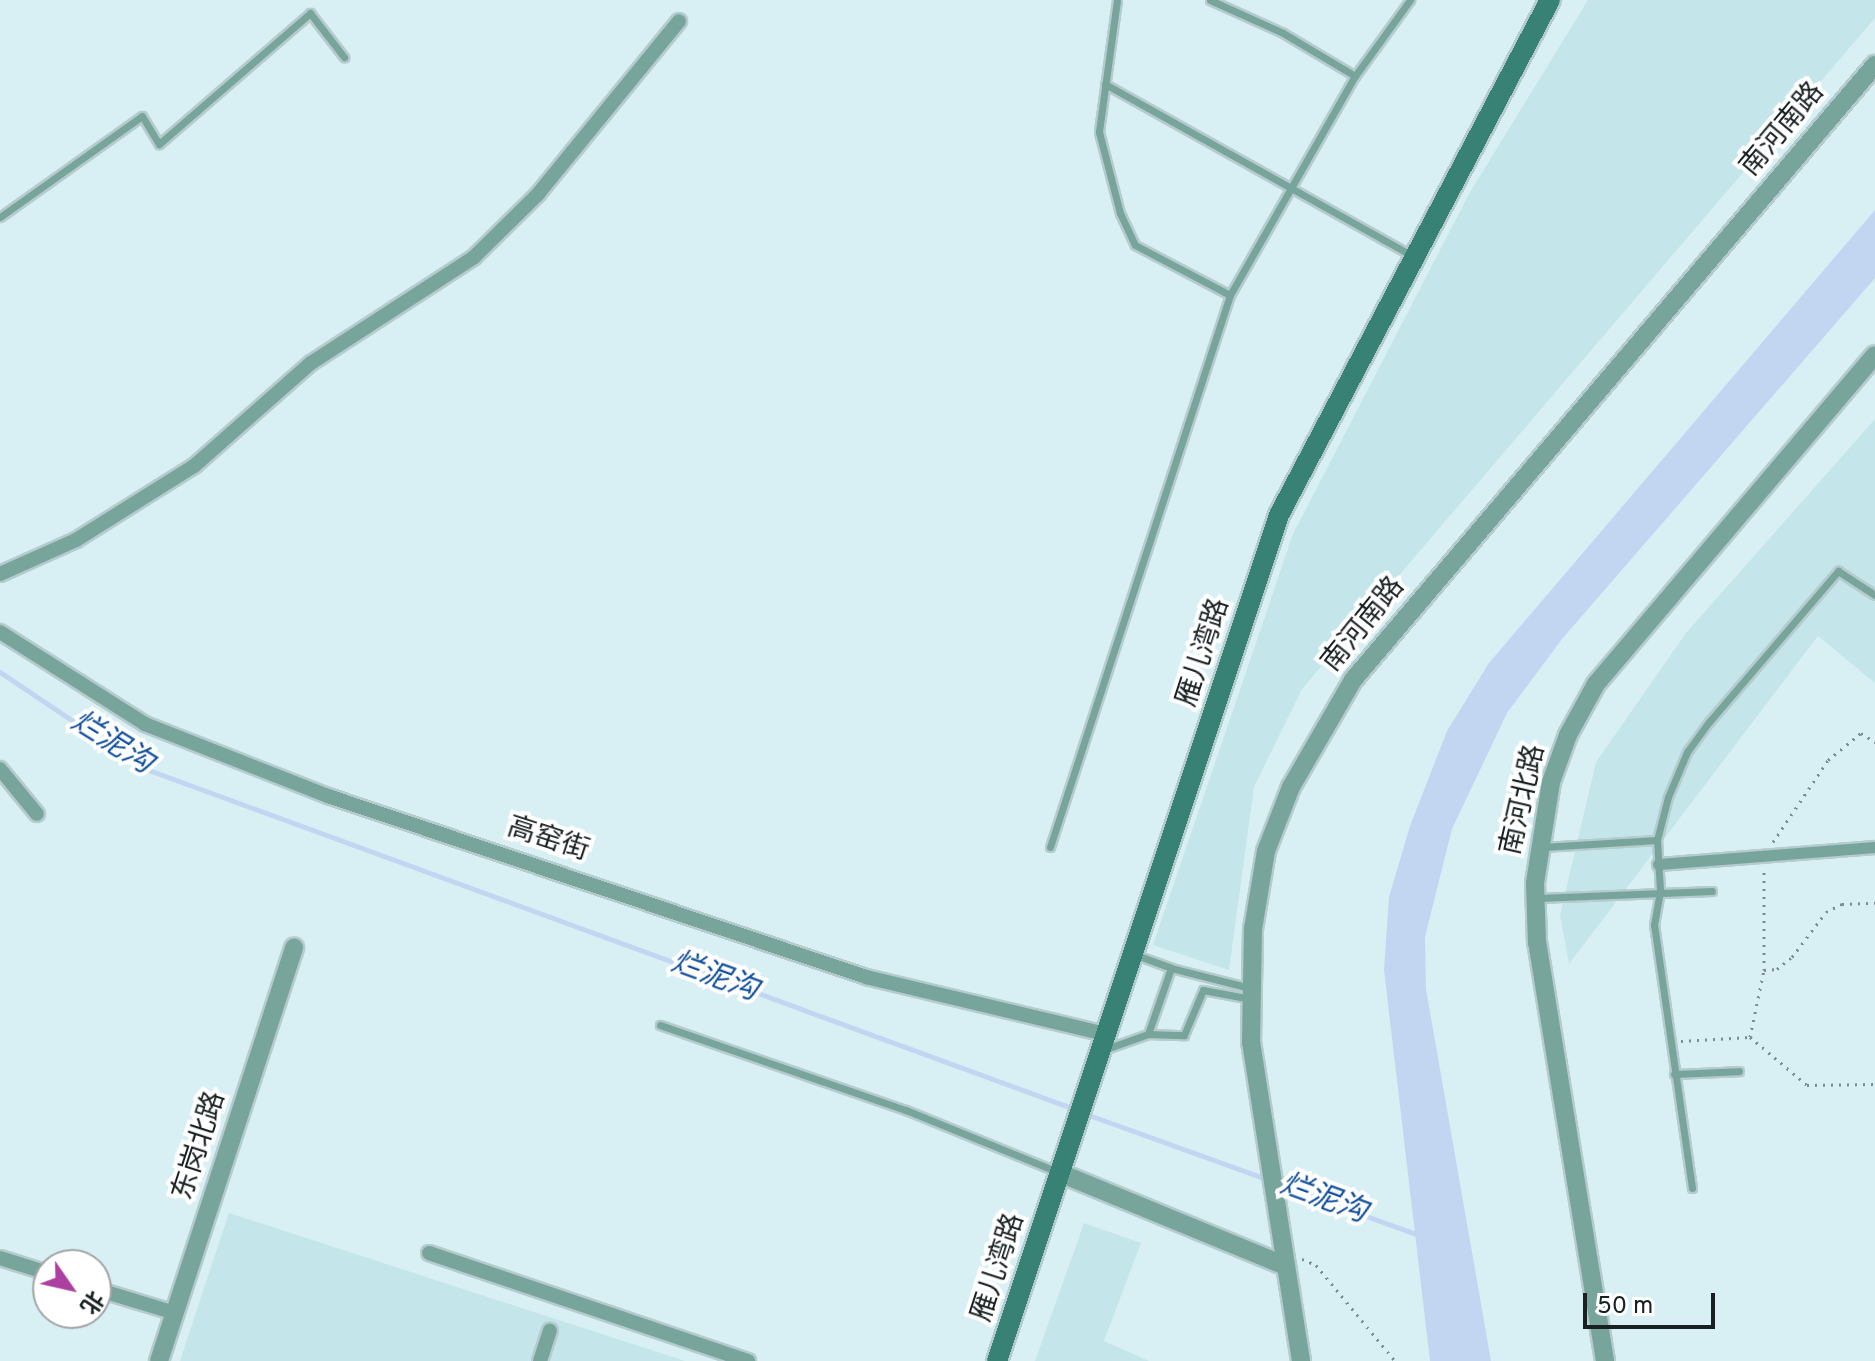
<!DOCTYPE html>
<html>
<head>
<meta charset="utf-8">
<style>
  body { margin:0 }
  #map { position:relative; width:1875px; height:1361px; overflow:hidden; background:#d8f0f4; font-family:Overpass,"Noto Sans SC",sans-serif }
  div>[style] { position:absolute }
  .built>* { inset:0; background:#c4e6ea }
  .water>* { inset:0; background:#c2d6f1 }
  .stream>* { height:5px; margin:-2.5px; padding:0 2.5px; transform-origin:2.5px; border-radius:2.5px; background:#c2d6f1 }
  .path>* { height:3px; margin-top:-1.5px; transform-origin:0; background:repeating-linear-gradient(90deg,#7c8c8f 0 2px,transparent 0 8px) }
  .roads { filter:drop-shadow(2px 0 #b5cbce) drop-shadow(-2px 0 #b5cbce) drop-shadow(0 2px #b5cbce) drop-shadow(0 -2px #b5cbce) }
  .service>* { height:7px; margin:-3.5px; padding:0 3.5px; transform-origin:3.5px; border-radius:3.5px; background:#77a49b }
  .pedestrian>* { height:11px; margin:-5.5px; padding:0 5.5px; transform-origin:5.5px; border-radius:5.5px; background:#77a49b }
  .minor>* { height:14px; margin:-7px; padding:0 7px; transform-origin:7px; border-radius:7px; background:#77a49b }
  .tertiary>* { height:18px; margin:-9px; padding:0 9px; transform-origin:9px; border-radius:9px; background:#77a49b }
  .secondary>* { height:20px; margin:-10px; padding:0 10px; transform-origin:10px; border-radius:10px; background:#388175 }
  span { translate:-50% -50%; white-space:nowrap; text-align:center; line-height:1.15; -webkit-text-stroke:8px #fff; paint-order:stroke }
  .street-label { font-size:28px; color:#182021 }
  .water-label { font-size:30px; color:#104e9c; font-style:italic }
  .north { position:absolute; left:32px; top:1249px; width:80px; height:80px; box-sizing:border-box; background:#fff; border:2px solid #a3a6a6; border-radius:50%; rotate:124deg; font-size:22px; font-weight:700; line-height:32px; text-align:center; color:#182021 }
  .north::after { content:''; display:block; margin:auto; width:28px; height:36px; background:#ac40a1; clip-path:polygon(50% 0,100% 100%,50% 72%,0 100%) }
  .scale { position:absolute; left:1583px; top:1293px; width:132px; height:36px; box-sizing:border-box; border:4px solid #182021; border-top:0; padding-left:10px; font-size:24px; line-height:28px; white-space:nowrap; color:#182021; -webkit-text-stroke:6px #fff; paint-order:stroke }
</style>
</head>
<body>
<div id="map">
  <div class="built">
    <i style="clip-path:polygon(1588px 0,1875px 0,1875px 18px,1302px 689px,1254px 787px,1229px 970px,1153px 945px,1293px 534px,1470px 192px)"></i>
    <i style="clip-path:polygon(1875px 419px,1875px 683px,1818px 636px,1569px 964px,1560px 915px,1596px 762px,1686px 633px)"></i>
    <i style="clip-path:polygon(229px 1213px,685px 1361px,180px 1361px)"></i>
    <i style="clip-path:polygon(1084px 1223px,1141px 1243px,1104px 1341px,1149px 1361px,1035px 1361px)"></i>
  </div>
  <div class="water">
    <i style="clip-path:polygon(1875px 210px,1875px 278px,1562px 639px,1507px 713px,1452px 829px,1425px 937px,1426px 989px,1491px 1361px,1430px 1361px,1384px 970px,1389px 897px,1410px 826px,1447px 731px,1489px 663px)"></i>
  </div>
  <div class="stream">
    <i style="left:0;top:672px;width:172px;rotate:33.9deg"></i>
    <i style="left:143px;top:768px;width:995px;rotate:20.11deg"></i>
    <i style="left:1086px;top:1114px;width:195px;rotate:19.8deg"></i>
    <i style="left:1278px;top:1184px;width:150px;rotate:19.9deg"></i>
  </div>
  <div class="path">
    <i style="left:1773px;top:842px;width:99px;rotate:-56.1deg"></i>
    <i style="left:1828px;top:760px;width:43px;rotate:-39.3deg"></i>
    <i style="left:1861px;top:733px;width:17px;rotate:33deg"></i>
    <i style="left:1764px;top:970px;width:13px;rotate:-4deg"></i>
    <i style="left:1777px;top:969px;width:19px;rotate:-39deg"></i>
    <i style="left:1792px;top:957px;width:56px;rotate:-52.9deg"></i>
    <i style="left:1826px;top:912px;width:18px;rotate:-27deg"></i>
    <i style="left:1842px;top:904px;width:33px;rotate:-2deg"></i>
    <i style="left:1750px;top:1037px;width:68px;rotate:-78.2deg"></i>
    <i style="left:1764px;top:970px;width:99px;rotate:-90deg"></i>
    <i style="left:1681px;top:1041px;width:69px;rotate:-3.3deg"></i>
    <i style="left:1750px;top:1037px;width:75px;rotate:40.1deg"></i>
    <i style="left:1807px;top:1085px;width:68px;rotate:-0.8deg"></i>
    <i style="left:1302px;top:1259px;width:15px;rotate:23deg"></i>
    <i style="left:1316px;top:1265px;width:124px;rotate:50.5deg"></i>
  </div>
  <div class="roads">
    <div class="service">
      <i style="left:1117px;top:0;width:133px;rotate:97.8deg"></i>
      <i style="left:1099px;top:132px;width:84px;rotate:75.5deg"></i>
      <i style="left:1120px;top:213px;width:35px;rotate:65deg"></i>
      <i style="left:1135px;top:245px;width:107px;rotate:27.8deg"></i>
      <i style="left:1210px;top:0;width:80px;rotate:24.3deg"></i>
      <i style="left:1283px;top:33px;width:84px;rotate:30.8deg"></i>
      <i style="left:1105px;top:84px;width:353px;rotate:29.2deg"></i>
      <i style="left:0;top:217px;width:174px;rotate:-35.4deg"></i>
      <i style="left:142px;top:116px;width:33px;rotate:59deg"></i>
      <i style="left:159px;top:144px;width:200px;rotate:-40.9deg"></i>
      <i style="left:310px;top:13px;width:56px;rotate:52.3deg"></i>
      <i style="left:1050px;top:847px;width:581px;rotate:-71.94deg"></i>
      <i style="left:1230px;top:295px;width:252px;rotate:-60.3deg"></i>
      <i style="left:1355px;top:76px;width:94px;rotate:-54.1deg"></i>
      <i style="left:1543px;top:847px;width:114px;rotate:-3.5deg"></i>
      <i style="left:1538px;top:898px;width:174px;rotate:-2.3deg"></i>
      <i style="left:1136px;top:955px;width:37px;rotate:20deg"></i>
      <i style="left:1250px;top:988px;width:81px;rotate:-165.8deg"></i>
      <i style="left:1171px;top:968px;width:70px;rotate:109.2deg"></i>
      <i style="left:1148px;top:1034px;width:36px;rotate:2deg"></i>
      <i style="left:1184px;top:1035px;width:49px;rotate:-67.1deg"></i>
      <i style="left:1203px;top:990px;width:49px;rotate:10.6deg"></i>
      <i style="left:660px;top:1025px;width:260px;rotate:19.1deg"></i>
      <i style="left:906px;top:1110px;width:164px;rotate:22.2deg"></i>
      <i style="left:1106px;top:1049px;width:45px;rotate:-19.7deg"></i>
      <i style="left:1674px;top:1074px;width:65px;rotate:-2.6deg"></i>
      <i style="left:1692px;top:1188px;width:266px;rotate:-98.2deg"></i>
      <i style="left:1654px;top:925px;width:36px;rotate:-80deg"></i>
      <i style="left:1660px;top:890px;width:50px;rotate:-93.4deg"></i>
      <i style="left:1657px;top:840px;width:44px;rotate:-75.7deg"></i>
      <i style="left:1668px;top:797px;width:49px;rotate:-67.1deg"></i>
      <i style="left:1687px;top:752px;width:37px;rotate:-54deg"></i>
      <i style="left:1709px;top:722px;width:199px;rotate:-49.5deg"></i>
      <i style="left:1838px;top:571px;width:44px;rotate:33deg"></i>
    </div>
    <div class="pedestrian">
      <i style="left:1658px;top:864px;width:218px;rotate:-4.5deg"></i>
    </div>
    <div class="minor">
      <i style="left:0;top:574px;width:83px;rotate:-24.1deg"></i>
      <i style="left:76px;top:540px;width:139px;rotate:-32.1deg"></i>
      <i style="left:194px;top:466px;width:156px;rotate:-41.4deg"></i>
      <i style="left:311px;top:363px;width:194px;rotate:-33deg"></i>
      <i style="left:474px;top:257px;width:90px;rotate:-44.5deg"></i>
      <i style="left:538px;top:194px;width:223px;rotate:-50.8deg"></i>
      <i style="left:0;top:632px;width:172px;rotate:32.4deg"></i>
      <i style="left:145px;top:724px;width:197px;rotate:21.5deg"></i>
      <i style="left:328px;top:796px;width:568px;rotate:18.59deg"></i>
      <i style="left:866px;top:977px;width:247px;rotate:13.4deg"></i>
      <i style="left:0;top:769px;width:58px;rotate:50.6deg"></i>
      <i style="left:429px;top:1253px;width:337px;rotate:18.7deg"></i>
      <i style="left:0;top:1258px;width:50px;rotate:17.4deg"></i>
      <i style="left:96px;top:1289px;width:83px;rotate:16.9deg"></i>
      <i style="left:540px;top:1361px;width:32px;rotate:-72deg"></i>
    </div>
    <div class="tertiary">
      <i style="left:1060px;top:1173px;width:244px;rotate:22.4deg"></i>
      <i style="left:159px;top:1361px;width:435px;rotate:-71.9deg"></i>
      <i style="left:1301px;top:1361px;width:322px;rotate:-98.9deg"></i>
      <i style="left:1251px;top:1043px;width:114px;rotate:-89deg"></i>
      <i style="left:1253px;top:929px;width:79px;rotate:-80.5deg"></i>
      <i style="left:1266px;top:851px;width:69px;rotate:-68.7deg"></i>
      <i style="left:1291px;top:787px;width:124px;rotate:-59.9deg"></i>
      <i style="left:1353px;top:680px;width:807px;rotate:-49.68deg"></i>
      <i style="left:1605px;top:1361px;width:423px;rotate:-99.2deg"></i>
      <i style="left:1537px;top:943px;width:60px;rotate:-91.9deg"></i>
      <i style="left:1535px;top:883px;width:102px;rotate:-81deg"></i>
      <i style="left:1551px;top:782px;width:50px;rotate:-70.1deg"></i>
      <i style="left:1568px;top:735px;width:58px;rotate:-61.2deg"></i>
      <i style="left:1596px;top:684px;width:431px;rotate:-49.7deg"></i>
    </div>
    <div class="secondary">
      <i style="left:997px;top:1361px;width:892px;rotate:-71.57deg"></i>
      <i style="left:1279px;top:515px;width:582px;rotate:-62.25deg"></i>
    </div>
  </div>
  <div class="street-label">
    <span style="left:1783px;top:130px;rotate:-50deg">南河南路</span>
    <span style="left:1364px;top:625px;rotate:-51deg">南河南路</span>
    <span style="left:1204px;top:653px;rotate:-72deg">雁儿湾路</span>
    <span style="left:1524px;top:800px;rotate:-77deg">南河北路</span>
    <span style="left:548px;top:840px;rotate:18deg">高窑街</span>
    <span style="left:200px;top:1146px;rotate:-72deg">东岗北路</span>
    <span style="left:999px;top:1268px;rotate:-72deg">雁儿湾路</span>
  </div>
  <div class="water-label">
    <span style="left:111px;top:744px;rotate:32deg">烂泥沟</span>
    <span style="left:714px;top:978px;rotate:20deg">烂泥沟</span>
    <span style="left:1323px;top:1200px;rotate:20deg">烂泥沟</span>
  </div>
  <div class="north">北</div>
  <div class="scale">50 m</div>
</div>
</body>
</html>
